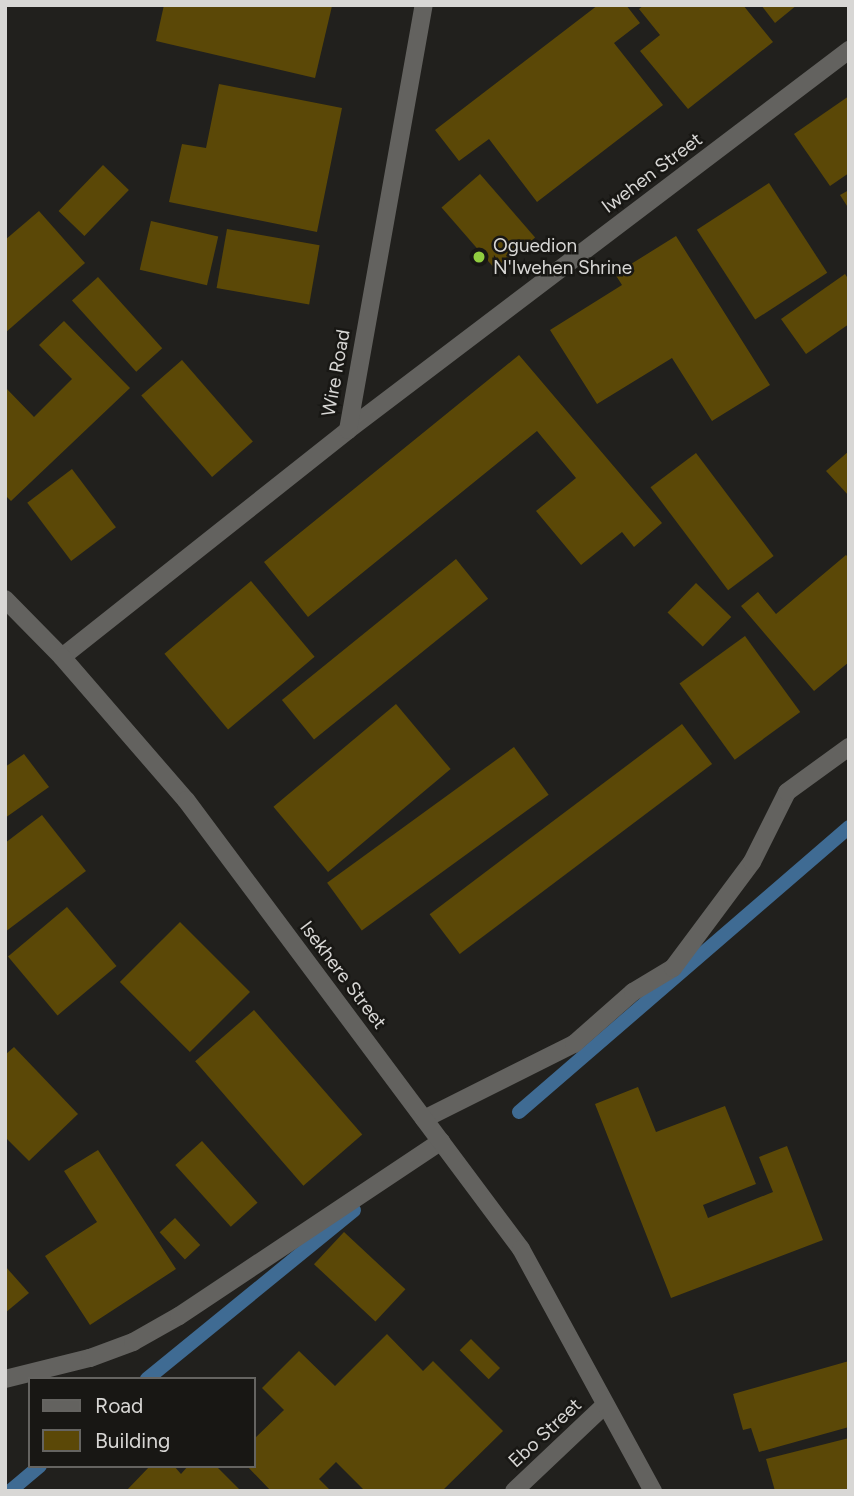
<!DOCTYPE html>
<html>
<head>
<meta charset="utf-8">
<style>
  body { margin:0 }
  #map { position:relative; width:854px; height:1496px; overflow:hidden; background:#21201d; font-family:Figtree,sans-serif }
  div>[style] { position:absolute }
  .stream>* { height:14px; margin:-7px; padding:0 7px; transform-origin:7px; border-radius:7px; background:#3f6b93 }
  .building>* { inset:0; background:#5b4807; transform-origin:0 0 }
  .street>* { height:18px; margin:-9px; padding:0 9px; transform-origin:9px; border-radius:9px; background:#63625f }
  .secondary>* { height:18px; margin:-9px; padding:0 9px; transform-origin:9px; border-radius:9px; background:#63625f }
  .dots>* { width:19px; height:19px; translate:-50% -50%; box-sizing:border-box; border:4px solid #181714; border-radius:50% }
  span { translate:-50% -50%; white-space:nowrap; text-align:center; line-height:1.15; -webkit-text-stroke:5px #181714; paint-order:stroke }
  .street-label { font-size:19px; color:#d8d7d5 }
  .poi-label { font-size:19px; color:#d8d7d5 }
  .left { translate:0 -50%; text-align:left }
  .frame { position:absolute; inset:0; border:7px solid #d8d7d5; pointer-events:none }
  .legend { position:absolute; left:28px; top:1377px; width:228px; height:91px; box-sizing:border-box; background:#181714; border:2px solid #656461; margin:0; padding:9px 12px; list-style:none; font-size:21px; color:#d8d7d5 }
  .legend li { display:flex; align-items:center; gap:14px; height:35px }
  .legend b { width:35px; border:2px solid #656461 }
</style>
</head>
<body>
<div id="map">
  <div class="stream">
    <i style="left:519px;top:1112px;width:436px;rotate:-40.8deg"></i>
    <i style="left:147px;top:1379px;width:267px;rotate:-39.2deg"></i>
    <i style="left:10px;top:1491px;width:39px;rotate:-40deg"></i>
  </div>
  <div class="building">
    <i style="clip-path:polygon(164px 5px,327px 5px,332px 6px,315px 78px,156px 41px)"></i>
    <i style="clip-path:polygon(598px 5px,626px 5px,640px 23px,614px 43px,663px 105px,537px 202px,489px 139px,459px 161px,435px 130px)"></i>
    <i style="clip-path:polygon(644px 5px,743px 5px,773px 42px,688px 109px,640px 51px,660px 35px,639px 9px)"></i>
    <i style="clip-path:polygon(761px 5px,797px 5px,775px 23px)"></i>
    <i style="clip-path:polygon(219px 84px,342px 108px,317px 232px,169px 202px,182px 144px,206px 148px)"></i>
    <i style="clip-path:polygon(849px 96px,849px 173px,830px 186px,794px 134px)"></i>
    <i style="left:103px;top:165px;width:36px;height:64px;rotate:44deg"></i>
    <i style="left:480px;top:174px;width:84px;height:51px;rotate:49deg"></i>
    <i style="left:769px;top:183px;width:107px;height:86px;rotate:57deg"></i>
    <i style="clip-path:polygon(849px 190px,849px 209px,840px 195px)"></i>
    <i style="clip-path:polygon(39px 211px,85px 263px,5px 333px,5px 240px)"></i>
    <i style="left:151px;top:221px;width:69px;height:50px;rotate:13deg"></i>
    <i style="left:227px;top:229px;width:94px;height:60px;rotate:10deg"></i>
    <i style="clip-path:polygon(676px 236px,770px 385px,712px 421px,672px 358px,597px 404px,550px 330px,622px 285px,615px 274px)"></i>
    <i style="clip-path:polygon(845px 274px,849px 280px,849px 324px,806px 354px,781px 319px)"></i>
    <i style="left:98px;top:277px;width:96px;height:35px;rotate:48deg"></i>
    <i style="clip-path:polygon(64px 321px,130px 388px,11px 501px,5px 495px,5px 387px,34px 417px,72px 379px,39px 345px)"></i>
    <i style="clip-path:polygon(519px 355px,662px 523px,634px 547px,622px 532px,581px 565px,536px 511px,576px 478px,537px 431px,308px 617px,264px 562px)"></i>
    <i style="left:182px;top:360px;width:108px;height:54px;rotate:49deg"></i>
    <i style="clip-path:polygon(849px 451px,849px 496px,826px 471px)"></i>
    <i style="left:696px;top:453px;width:129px;height:57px;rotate:53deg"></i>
    <i style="left:72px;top:469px;width:73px;height:56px;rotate:53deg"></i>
    <i style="clip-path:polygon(846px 555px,849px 558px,849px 662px,814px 691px,741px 606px,758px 592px,776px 614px)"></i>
    <i style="left:456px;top:559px;width:51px;height:224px;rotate:51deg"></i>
    <i style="left:251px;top:581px;width:99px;height:113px;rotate:50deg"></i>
    <i style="left:696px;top:583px;width:49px;height:41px;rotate:44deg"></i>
    <i style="left:745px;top:636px;width:94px;height:81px;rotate:54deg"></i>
    <i style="left:396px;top:704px;width:85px;height:160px;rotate:50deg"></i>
    <i style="left:682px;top:724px;width:50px;height:316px;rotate:53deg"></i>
    <i style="left:514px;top:747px;width:59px;height:231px;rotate:54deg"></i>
    <i style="clip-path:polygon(24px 754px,49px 787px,5px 818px,5px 767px)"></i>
    <i style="clip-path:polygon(42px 815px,86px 871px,5px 932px,5px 843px)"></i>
    <i style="left:67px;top:907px;width:77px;height:77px;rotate:50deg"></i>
    <i style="left:180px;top:922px;width:99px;height:85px;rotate:45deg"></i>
    <i style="left:254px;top:1010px;width:165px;height:78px;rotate:49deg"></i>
    <i style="clip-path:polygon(14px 1047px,78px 1114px,29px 1161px,5px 1137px,5px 1055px)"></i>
    <i style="clip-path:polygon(638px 1087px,656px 1132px,725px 1106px,756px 1184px,703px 1205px,708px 1218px,773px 1192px,759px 1157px,787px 1146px,823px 1240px,671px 1298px,595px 1104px)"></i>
    <i style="left:202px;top:1141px;width:83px;height:36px;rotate:48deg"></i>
    <i style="clip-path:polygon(98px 1150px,176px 1269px,90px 1325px,45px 1256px,97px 1222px,64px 1171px)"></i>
    <i style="left:175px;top:1218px;width:37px;height:21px;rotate:47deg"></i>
    <i style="left:344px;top:1232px;width:84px;height:44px;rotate:43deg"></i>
    <i style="clip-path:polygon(5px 1266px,29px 1293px,5px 1313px)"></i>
    <i style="clip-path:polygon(387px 1334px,423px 1371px,433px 1361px,503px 1431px,442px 1491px,365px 1491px,336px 1462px,319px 1479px,331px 1491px,271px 1491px,247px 1466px,254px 1466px,254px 1439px,284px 1410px,262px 1388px,299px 1351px,335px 1386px)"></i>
    <i style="left:471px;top:1339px;width:41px;height:16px;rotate:45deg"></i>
    <i style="clip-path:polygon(849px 1361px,849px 1427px,759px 1452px,751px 1428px,743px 1430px,733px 1394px)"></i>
    <i style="clip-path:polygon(849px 1438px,849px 1491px,775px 1491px,766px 1459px)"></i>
    <i style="clip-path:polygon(150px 1466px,174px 1466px,181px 1474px,188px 1466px,216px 1466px,241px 1491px,126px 1491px)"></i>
  </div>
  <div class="street">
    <i style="left:348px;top:430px;width:629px;rotate:-37.18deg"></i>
    <i style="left:62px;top:657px;width:365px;rotate:-38.4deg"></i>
    <i style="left:348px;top:430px;width:432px;rotate:-79.9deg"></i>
    <i style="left:424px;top:1119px;width:168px;rotate:-26.6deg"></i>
    <i style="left:574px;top:1044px;width:79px;rotate:-41.4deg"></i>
    <i style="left:633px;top:992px;width:47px;rotate:-31deg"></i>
    <i style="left:673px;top:968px;width:132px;rotate:-53.3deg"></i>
    <i style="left:752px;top:862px;width:78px;rotate:-63.4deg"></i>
    <i style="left:787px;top:792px;width:77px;rotate:-36deg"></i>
    <i style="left:5px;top:1379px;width:88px;rotate:-13.9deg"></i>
    <i style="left:90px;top:1358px;width:46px;rotate:-20.4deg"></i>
    <i style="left:133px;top:1342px;width:53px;rotate:-29.5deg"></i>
    <i style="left:179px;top:1316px;width:315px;rotate:-33.7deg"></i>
    <i style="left:514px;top:1491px;width:124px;rotate:-43.4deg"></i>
  </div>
  <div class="secondary">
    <i style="left:5px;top:599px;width:81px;rotate:45.5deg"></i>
    <i style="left:62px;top:657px;width:189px;rotate:49.1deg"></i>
    <i style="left:186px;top:800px;width:560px;rotate:53.27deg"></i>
    <i style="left:521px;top:1249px;width:276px;rotate:61.4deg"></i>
  </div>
  <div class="dots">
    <i style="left:479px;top:257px;background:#91cd40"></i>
  </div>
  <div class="street-label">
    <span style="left:652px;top:173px;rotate:-37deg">Iwehen Street</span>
    <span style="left:336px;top:373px;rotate:-80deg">Wire Road</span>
    <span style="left:343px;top:975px;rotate:53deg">Isekhere Street</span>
    <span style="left:545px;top:1433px;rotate:-43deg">Ebo Street</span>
  </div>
  <div class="poi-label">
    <span class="left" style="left:493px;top:257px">Oguedion<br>N'Iwehen Shrine</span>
  </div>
  <div class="frame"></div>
  <ul class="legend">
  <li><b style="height:9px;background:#63625f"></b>Road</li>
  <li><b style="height:19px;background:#5b4807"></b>Building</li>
  </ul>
</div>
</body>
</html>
